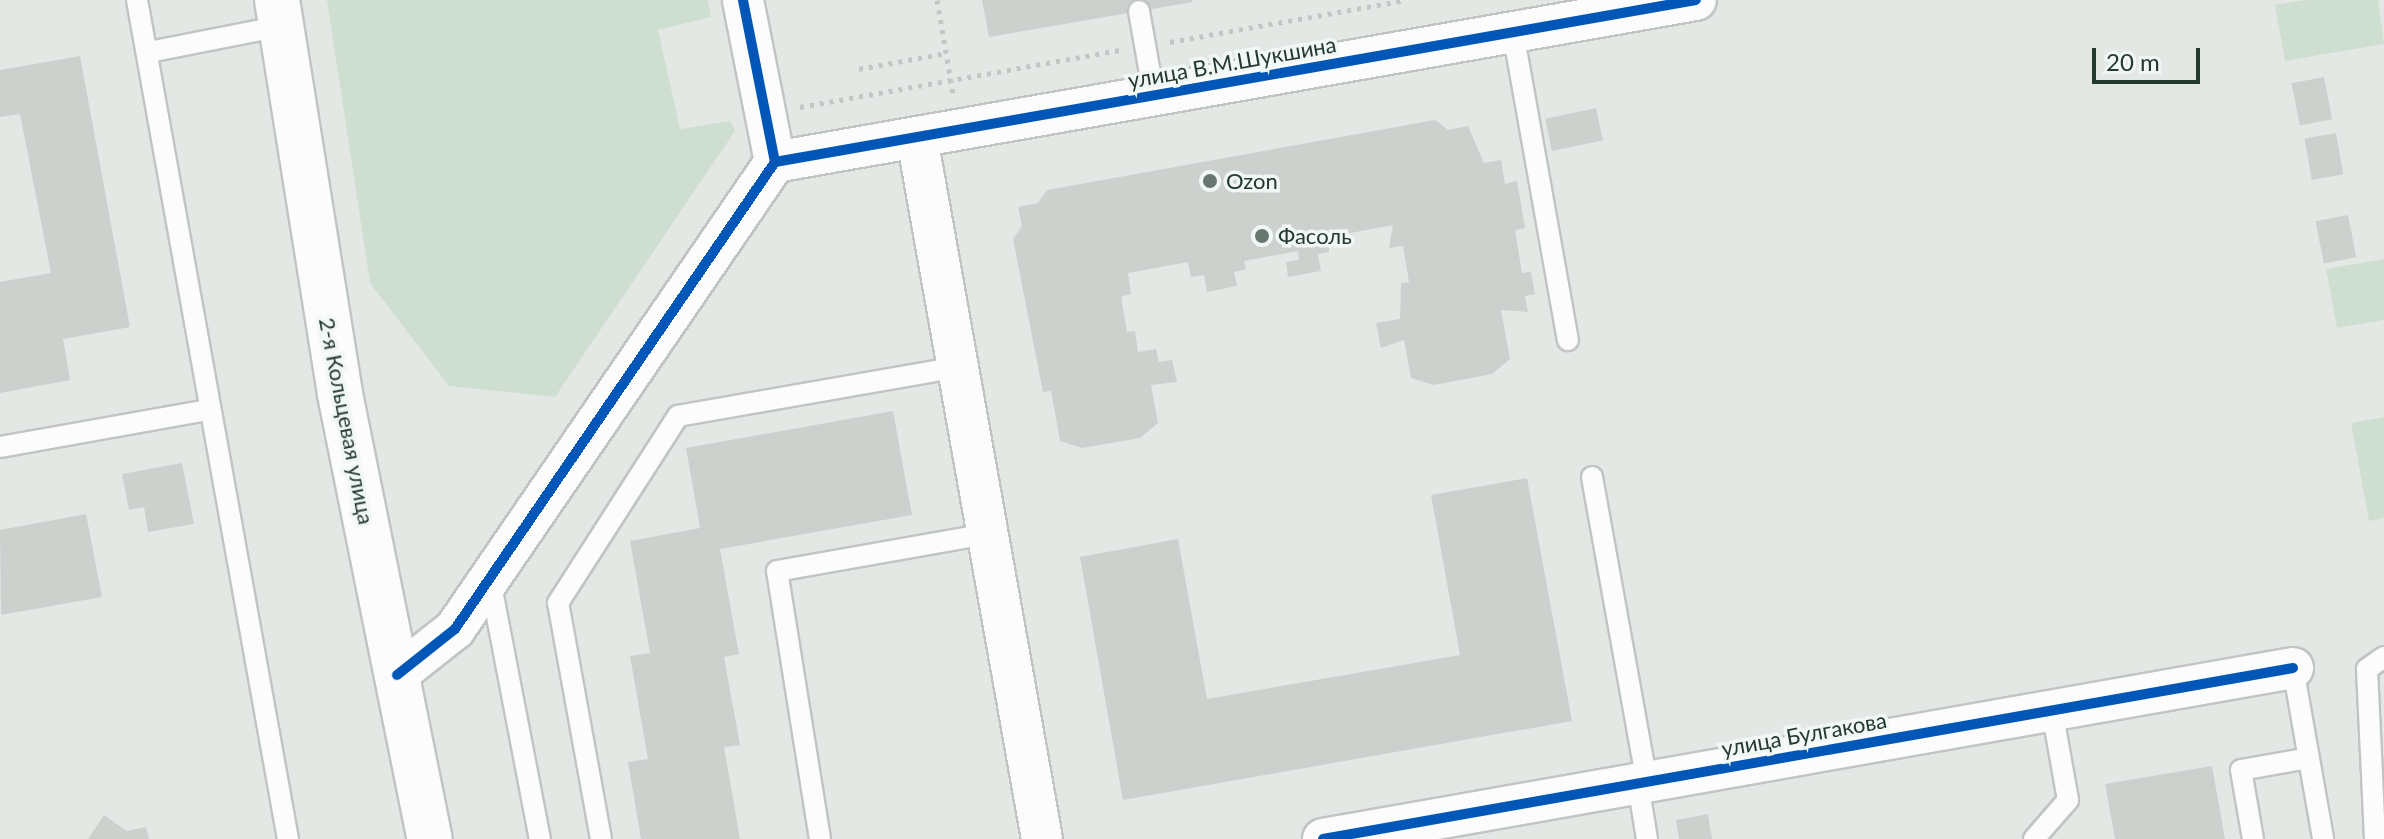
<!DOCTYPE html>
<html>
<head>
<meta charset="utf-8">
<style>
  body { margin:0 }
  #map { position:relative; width:2384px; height:839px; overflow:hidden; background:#e3e8e5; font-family:Lato,sans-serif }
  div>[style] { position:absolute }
  .green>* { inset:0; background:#cedfd1 }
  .building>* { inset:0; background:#ccd1ce; transform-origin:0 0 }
  .path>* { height:5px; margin-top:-2.5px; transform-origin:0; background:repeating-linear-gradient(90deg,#c1c8c4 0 4px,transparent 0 10px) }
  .roads { filter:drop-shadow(2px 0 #c0c5c2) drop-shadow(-2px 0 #c0c5c2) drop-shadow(0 2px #c0c5c2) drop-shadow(0 -2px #c0c5c2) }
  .service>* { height:20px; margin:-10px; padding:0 10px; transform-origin:10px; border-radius:10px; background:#fbfcfb }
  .minor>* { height:40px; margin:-20px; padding:0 20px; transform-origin:20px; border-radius:20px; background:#fbfcfb }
  .secondary>* { height:44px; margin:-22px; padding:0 22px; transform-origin:22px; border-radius:22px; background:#fbfcfb }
  .cycleway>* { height:10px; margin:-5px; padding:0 5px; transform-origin:5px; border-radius:5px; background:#0057b8 }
  .dots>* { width:22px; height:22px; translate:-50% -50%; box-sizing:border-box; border:4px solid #f1f7f4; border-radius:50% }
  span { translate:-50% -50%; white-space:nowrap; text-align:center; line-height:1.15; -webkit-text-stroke:7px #f1f7f4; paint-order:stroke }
  .street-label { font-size:22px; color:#243930 }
  .poi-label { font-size:22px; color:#243930 }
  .left { translate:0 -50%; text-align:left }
  .scale { position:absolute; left:2092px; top:48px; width:108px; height:36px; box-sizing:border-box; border:4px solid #243930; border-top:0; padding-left:10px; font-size:24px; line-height:28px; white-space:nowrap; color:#243930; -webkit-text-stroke:6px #f1f7f4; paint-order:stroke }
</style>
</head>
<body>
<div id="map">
  <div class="green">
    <i style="clip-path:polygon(327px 0,708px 0,711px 17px,658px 30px,680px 129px,730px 121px,735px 131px,555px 397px,449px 386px,370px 283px)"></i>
    <i style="clip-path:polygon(2305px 0,2378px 0,2384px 44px,2285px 61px,2275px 5px)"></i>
    <i style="clip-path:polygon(2384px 259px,2384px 320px,2337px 328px,2326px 269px)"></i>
    <i style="clip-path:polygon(2384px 417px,2384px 518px,2369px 521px,2351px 423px)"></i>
  </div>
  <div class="building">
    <i style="clip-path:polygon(982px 0,1192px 0,1193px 2px,989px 37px)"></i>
    <i style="clip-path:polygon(80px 56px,130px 327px,63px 339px,70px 380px,0 393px,0 282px,51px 273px,20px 114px,0 117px,0 70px)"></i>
    <i style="left:2324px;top:77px;width:43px;height:33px;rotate:79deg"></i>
    <i style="left:1596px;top:108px;width:33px;height:52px;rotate:78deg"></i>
    <i style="clip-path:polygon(1435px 120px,1448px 130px,1468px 126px,1484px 163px,1501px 160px,1505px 184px,1517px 181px,1525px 228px,1515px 230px,1522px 273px,1531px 272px,1535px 294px,1525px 296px,1528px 312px,1501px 310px,1510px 359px,1492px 374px,1434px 385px,1411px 378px,1404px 340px,1381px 348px,1376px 323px,1400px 319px,1401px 283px,1409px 282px,1403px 246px,1389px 248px,1393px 225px,1329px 237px,1329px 252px,1318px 254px,1321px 271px,1288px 277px,1286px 262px,1299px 260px,1298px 251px,1244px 261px,1246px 269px,1234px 272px,1237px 286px,1207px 292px,1204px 275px,1191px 277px,1188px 262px,1128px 273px,1131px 294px,1121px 297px,1127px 332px,1135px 331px,1138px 352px,1156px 349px,1159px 362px,1172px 360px,1177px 382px,1151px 385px,1158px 423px,1140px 438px,1082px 448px,1060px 441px,1051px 391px,1043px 392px,1013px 239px,1022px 226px,1018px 207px,1038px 203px,1047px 190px)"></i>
    <i style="left:2336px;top:133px;width:42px;height:32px;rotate:80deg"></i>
    <i style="left:2348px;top:215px;width:43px;height:33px;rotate:79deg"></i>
    <i style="clip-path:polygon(893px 411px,912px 515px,720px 549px,739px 654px,724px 657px,740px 745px,724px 747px,740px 839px,641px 839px,628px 762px,648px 759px,630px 656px,650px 653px,630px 541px,700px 528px,686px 448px)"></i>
    <i style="clip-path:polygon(182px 463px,194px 524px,148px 532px,144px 507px,129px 510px,122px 474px)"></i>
    <i style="clip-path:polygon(1527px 478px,1572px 721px,1123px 800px,1080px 557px,1178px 539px,1207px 699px,1460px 655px,1431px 495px)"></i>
    <i style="clip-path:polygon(86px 514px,102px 597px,1px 615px,0 530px)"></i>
    <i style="clip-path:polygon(2212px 766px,2225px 839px,2115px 839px,2105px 784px)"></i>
    <i style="clip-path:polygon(1708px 814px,1712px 839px,1679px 839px,1676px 820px)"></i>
    <i style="clip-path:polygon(104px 815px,127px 831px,146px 827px,149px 839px,88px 839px)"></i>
  </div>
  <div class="path">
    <i style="left:937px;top:0;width:95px;rotate:80.3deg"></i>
    <i style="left:1170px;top:42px;width:239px;rotate:-10.1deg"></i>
    <i style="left:859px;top:69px;width:88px;rotate:-10.4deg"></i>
    <i style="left:800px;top:107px;width:326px;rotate:-10.1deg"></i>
  </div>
  <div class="roads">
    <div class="service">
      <i style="left:137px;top:0;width:852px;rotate:79.8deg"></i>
      <i style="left:1139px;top:11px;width:86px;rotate:80deg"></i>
      <i style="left:1513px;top:32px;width:313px;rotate:79.9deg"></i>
      <i style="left:149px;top:52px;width:135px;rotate:-11.1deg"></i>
      <i style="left:0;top:447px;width:211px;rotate:-10.1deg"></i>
      <i style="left:1592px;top:477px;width:310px;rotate:79.8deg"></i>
      <i style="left:490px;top:580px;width:264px;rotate:79.1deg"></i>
      <i style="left:2293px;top:668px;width:174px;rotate:80deg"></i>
      <i style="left:1638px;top:784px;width:56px;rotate:80.7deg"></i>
      <i style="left:601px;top:839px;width:240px;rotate:-100.3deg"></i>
      <i style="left:558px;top:603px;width:222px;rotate:-57.3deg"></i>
      <i style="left:678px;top:416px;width:284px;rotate:-9.9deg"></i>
      <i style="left:820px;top:839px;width:271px;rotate:-99.1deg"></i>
      <i style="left:777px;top:571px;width:213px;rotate:-10deg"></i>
      <i style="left:2034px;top:839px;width:52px;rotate:-48.9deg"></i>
      <i style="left:2068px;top:800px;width:91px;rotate:-100.1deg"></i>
      <i style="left:2253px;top:839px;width:70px;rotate:-99.9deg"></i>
      <i style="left:2241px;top:770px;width:69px;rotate:-10deg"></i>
      <i style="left:2375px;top:839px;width:170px;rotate:-92.7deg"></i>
      <i style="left:2367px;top:669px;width:21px;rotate:-35deg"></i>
    </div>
    <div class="minor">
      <i style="left:917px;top:138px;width:712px;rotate:79.89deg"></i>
      <i style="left:775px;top:162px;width:935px;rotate:-9.98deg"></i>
      <i style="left:397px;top:675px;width:74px;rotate:-38.4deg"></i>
      <i style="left:455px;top:629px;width:566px;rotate:-55.58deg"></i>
      <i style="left:775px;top:162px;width:165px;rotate:-101.2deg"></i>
      <i style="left:1323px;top:839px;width:985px;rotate:-10deg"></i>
    </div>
    <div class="secondary">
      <i style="left:277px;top:0;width:399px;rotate:80.9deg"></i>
      <i style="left:340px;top:394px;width:454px;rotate:78.6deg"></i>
    </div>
  </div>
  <div class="cycleway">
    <i style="left:775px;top:162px;width:935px;rotate:-9.98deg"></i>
    <i style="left:397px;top:675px;width:74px;rotate:-38.4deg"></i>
    <i style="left:455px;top:629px;width:566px;rotate:-55.58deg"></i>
    <i style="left:775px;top:162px;width:165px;rotate:-101.2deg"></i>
    <i style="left:1323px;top:839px;width:985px;rotate:-10deg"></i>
  </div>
  <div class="dots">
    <i style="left:1210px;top:181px;background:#67766f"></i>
    <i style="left:1262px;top:236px;background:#67766f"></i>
  </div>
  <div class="street-label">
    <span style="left:1232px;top:62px;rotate:-10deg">улица В.М.Шукшина</span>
    <span style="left:347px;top:421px;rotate:79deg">2-я Кольцевая улица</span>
    <span style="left:1804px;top:734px;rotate:-10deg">улица Булгакова</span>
  </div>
  <div class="poi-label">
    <span class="left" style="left:1226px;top:181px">Ozon</span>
    <span class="left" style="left:1278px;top:236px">Фасоль</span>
  </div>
  <div class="scale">20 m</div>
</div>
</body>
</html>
